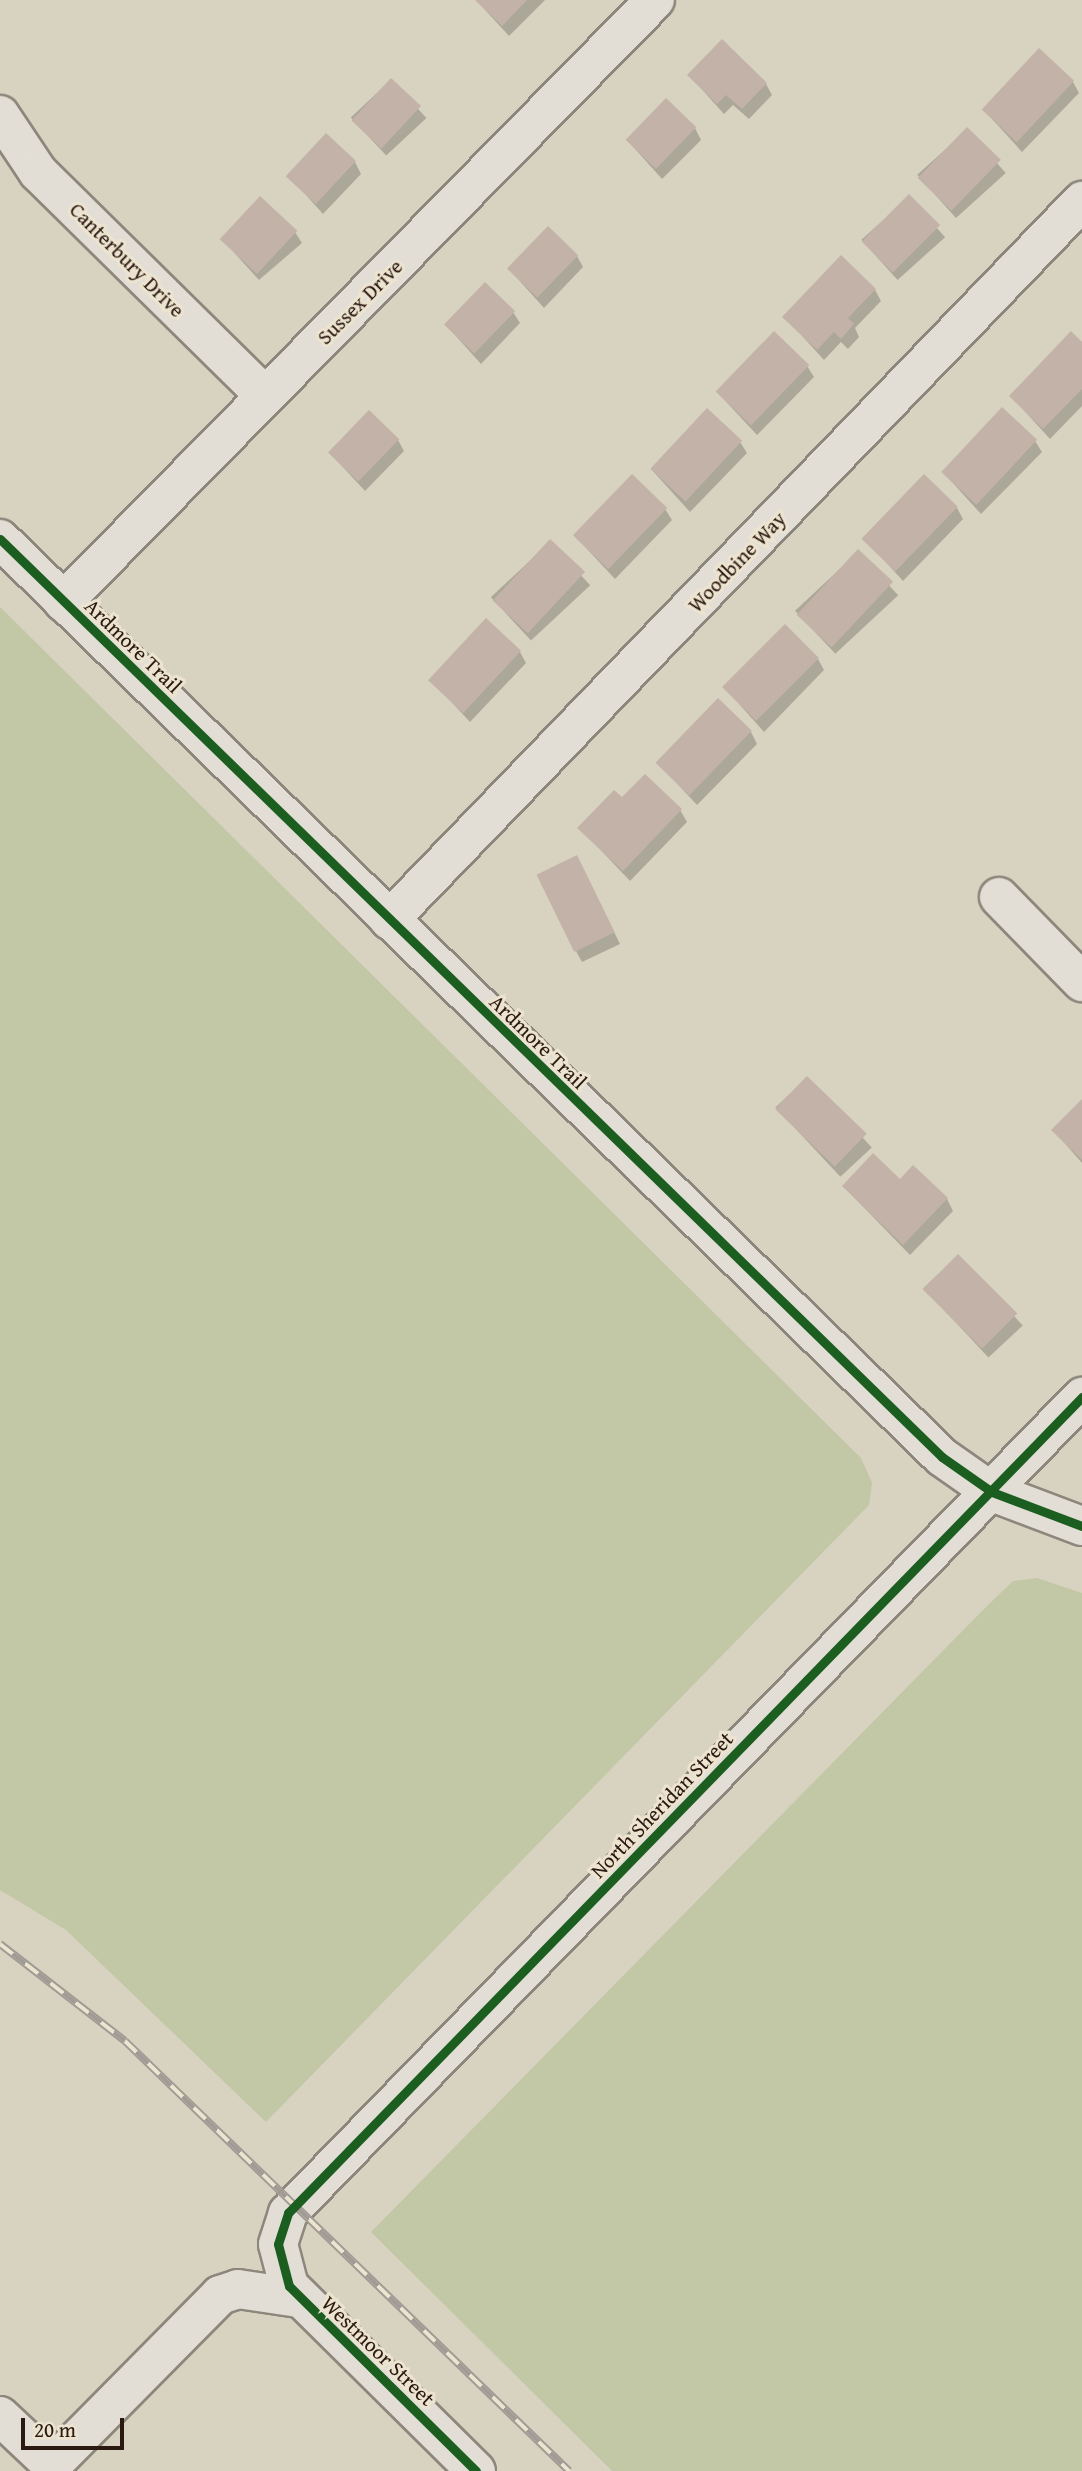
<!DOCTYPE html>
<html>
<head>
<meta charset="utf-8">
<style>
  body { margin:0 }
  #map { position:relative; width:1082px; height:2471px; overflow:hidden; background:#d8d2c0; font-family:"Gentium Book Plus",serif }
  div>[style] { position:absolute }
  .green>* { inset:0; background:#c2c7a6 }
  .shadow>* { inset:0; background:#0003; transform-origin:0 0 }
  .building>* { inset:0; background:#c3b2a7; transform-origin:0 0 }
  .roads { filter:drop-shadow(2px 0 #8c877c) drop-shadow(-2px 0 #8c877c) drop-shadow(0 2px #8c877c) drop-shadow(0 -2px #8c877c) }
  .minor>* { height:38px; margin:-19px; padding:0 19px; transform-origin:19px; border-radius:19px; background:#e2ded5 }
  .rail>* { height:8px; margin-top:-4px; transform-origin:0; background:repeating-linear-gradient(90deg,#ede4d0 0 16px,#a09c95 0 32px); box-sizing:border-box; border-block:2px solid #a09c95 }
  .cycleway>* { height:9px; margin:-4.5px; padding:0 4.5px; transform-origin:4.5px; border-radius:4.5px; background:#1b5e20 }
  span { translate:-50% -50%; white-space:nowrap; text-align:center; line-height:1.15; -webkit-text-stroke:6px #ede4d0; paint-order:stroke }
  .street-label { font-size:21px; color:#2a1911 }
  .scale { position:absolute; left:21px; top:2418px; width:103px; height:32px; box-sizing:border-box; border:4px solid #2a1911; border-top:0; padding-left:9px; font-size:21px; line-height:24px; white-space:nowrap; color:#2a1911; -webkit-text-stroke:5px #ede4d0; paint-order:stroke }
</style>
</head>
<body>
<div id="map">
  <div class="green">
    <i style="clip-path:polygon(0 607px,861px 1458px,872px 1483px,869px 1505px,266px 2122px,66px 1930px,0 1890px)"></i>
    <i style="clip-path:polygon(1037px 1578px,1082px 1593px,1082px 2471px,612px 2471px,371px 2232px,984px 1609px,1013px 1581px)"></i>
  </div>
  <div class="shadow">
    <i style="clip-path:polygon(476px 0,545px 0,509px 36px)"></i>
    <i style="clip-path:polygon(689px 75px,766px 84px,772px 95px,749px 119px,733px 105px,724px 114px)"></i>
    <i style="left:391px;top:80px;width:52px;height:55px;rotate:47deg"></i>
    <i style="clip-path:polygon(1073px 82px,1079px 93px,1022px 152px,983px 109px)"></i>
    <i style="clip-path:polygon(695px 128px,701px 140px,662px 179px,628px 141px)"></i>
    <i style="left:967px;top:130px;width:58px;height:67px;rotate:48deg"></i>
    <i style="clip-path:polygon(355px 162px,361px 174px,323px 214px,288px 175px)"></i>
    <i style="left:909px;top:197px;width:54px;height:64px;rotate:48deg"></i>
    <i style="clip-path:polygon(295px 232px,302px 243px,259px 280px,221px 238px)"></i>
    <i style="clip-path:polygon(577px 256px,583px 267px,544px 308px,509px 269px)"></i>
    <i style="clip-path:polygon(875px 290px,881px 301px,855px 328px,859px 337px,848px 349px,841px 342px,824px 360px,785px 317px)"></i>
    <i style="clip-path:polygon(513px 312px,520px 323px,481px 364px,446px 325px)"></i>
    <i style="clip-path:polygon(1082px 345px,1082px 406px,1050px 439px,1011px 396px)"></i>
    <i style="clip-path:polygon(807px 366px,814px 377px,757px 435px,718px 393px)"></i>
    <i style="clip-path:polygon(398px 440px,404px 451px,365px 491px,330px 453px)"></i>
    <i style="clip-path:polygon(1035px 441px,1042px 452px,981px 514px,942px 471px)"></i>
    <i style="clip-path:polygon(740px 442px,747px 453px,690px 512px,651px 469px)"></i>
    <i style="clip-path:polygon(957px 508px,963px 519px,903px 581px,864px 538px)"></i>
    <i style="clip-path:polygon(665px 509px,672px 520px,615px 579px,575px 536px)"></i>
    <i style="left:550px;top:542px;width:59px;height:81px;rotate:47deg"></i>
    <i style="left:858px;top:552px;width:59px;height:86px;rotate:47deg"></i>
    <i style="clip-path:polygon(520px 652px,526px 663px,470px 722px,430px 679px)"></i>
    <i style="clip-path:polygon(818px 659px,824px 670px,764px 732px,725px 688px)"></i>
    <i style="clip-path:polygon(751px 732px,757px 744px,697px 805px,657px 762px)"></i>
    <i style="clip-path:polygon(622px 800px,680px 810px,687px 822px,630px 881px,580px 828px)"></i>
    <i style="clip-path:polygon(583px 869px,620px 944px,582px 962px,576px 951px)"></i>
    <i style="left:807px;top:1078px;width:95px;height:43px;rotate:47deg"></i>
    <i style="clip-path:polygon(1082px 1101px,1082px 1163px,1054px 1131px)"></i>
    <i style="clip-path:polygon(900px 1182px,947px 1199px,953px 1211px,910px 1255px,844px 1187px)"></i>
    <i style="left:958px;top:1256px;width:95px;height:47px;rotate:47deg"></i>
  </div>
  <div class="building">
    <i style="clip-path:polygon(475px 0,527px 0,502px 26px)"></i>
    <i style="clip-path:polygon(722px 39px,767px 83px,742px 109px,726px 95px,717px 104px,687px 75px)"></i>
    <i style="left:1039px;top:48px;width:48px;height:84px;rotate:43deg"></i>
    <i style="left:391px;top:78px;width:41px;height:58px;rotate:43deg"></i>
    <i style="left:666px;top:98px;width:42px;height:58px;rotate:44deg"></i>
    <i style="left:967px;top:127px;width:47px;height:71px;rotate:44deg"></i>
    <i style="left:326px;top:133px;width:41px;height:59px;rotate:43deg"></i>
    <i style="left:909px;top:194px;width:44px;height:67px;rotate:45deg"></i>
    <i style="left:260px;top:196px;width:51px;height:59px;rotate:43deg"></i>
    <i style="left:548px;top:226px;width:42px;height:59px;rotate:44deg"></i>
    <i style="clip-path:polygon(841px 255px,876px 289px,848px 318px,854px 324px,841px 339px,834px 332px,817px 350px,782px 317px)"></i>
    <i style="left:485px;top:282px;width:42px;height:59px;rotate:44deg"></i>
    <i style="left:774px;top:331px;width:49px;height:84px;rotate:44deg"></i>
    <i style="clip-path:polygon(1071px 331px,1082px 342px,1082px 389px,1043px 429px,1009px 396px)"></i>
    <i style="left:1002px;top:407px;width:48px;height:89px;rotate:43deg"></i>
    <i style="left:707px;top:408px;width:48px;height:83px;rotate:43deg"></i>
    <i style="left:369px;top:410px;width:42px;height:59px;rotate:44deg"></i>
    <i style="left:632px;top:474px;width:49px;height:85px;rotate:44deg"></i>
    <i style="left:924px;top:474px;width:47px;height:90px;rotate:44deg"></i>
    <i style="left:550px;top:539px;width:48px;height:84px;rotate:43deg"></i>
    <i style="left:858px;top:549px;width:48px;height:90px;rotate:43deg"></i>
    <i style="left:486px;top:618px;width:48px;height:85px;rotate:43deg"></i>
    <i style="left:785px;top:624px;width:48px;height:89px;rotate:45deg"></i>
    <i style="left:718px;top:698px;width:47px;height:90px;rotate:44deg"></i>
    <i style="clip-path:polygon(645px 774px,682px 809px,623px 871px,577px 828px,614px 790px,622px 797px)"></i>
    <i style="left:577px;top:855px;width:86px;height:45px;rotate:64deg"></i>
    <i style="left:807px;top:1076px;width:83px;height:46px;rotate:44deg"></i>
    <i style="clip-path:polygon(1082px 1099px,1082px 1160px,1051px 1130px)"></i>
    <i style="clip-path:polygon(873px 1153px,900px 1179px,913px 1165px,948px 1198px,903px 1245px,842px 1186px)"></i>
    <i style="left:958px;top:1254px;width:84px;height:50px;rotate:45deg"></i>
  </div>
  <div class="roads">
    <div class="minor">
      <i style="left:0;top:115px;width:69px;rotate:56.3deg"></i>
      <i style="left:38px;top:172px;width:319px;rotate:44.6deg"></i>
      <i style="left:0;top:539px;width:1315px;rotate:44.26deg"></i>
      <i style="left:942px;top:1457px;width:61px;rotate:35deg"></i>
      <i style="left:992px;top:1492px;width:96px;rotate:20.7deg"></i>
      <i style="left:63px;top:602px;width:844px;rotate:-45.48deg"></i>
      <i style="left:999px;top:897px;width:119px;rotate:45.7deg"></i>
      <i style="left:389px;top:920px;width:999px;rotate:-46.05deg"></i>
      <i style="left:0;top:2416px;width:71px;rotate:43.3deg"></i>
      <i style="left:52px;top:2465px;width:239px;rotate:-45.3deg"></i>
      <i style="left:220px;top:2295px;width:19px;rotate:-18deg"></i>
      <i style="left:238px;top:2289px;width:61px;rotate:8.5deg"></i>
      <i style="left:476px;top:2471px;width:263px;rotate:-135.3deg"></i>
      <i style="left:289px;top:2286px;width:43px;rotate:-104.7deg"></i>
      <i style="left:278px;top:2244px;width:33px;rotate:-72deg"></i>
      <i style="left:288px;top:2213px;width:1139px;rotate:-45.78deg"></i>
    </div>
  </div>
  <div class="rail">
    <i style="left:0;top:1944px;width:158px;rotate:37.8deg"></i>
    <i style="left:125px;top:2041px;width:618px;rotate:44.08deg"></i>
  </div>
  <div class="cycleway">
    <i style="left:0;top:539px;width:1315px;rotate:44.26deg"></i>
    <i style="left:942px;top:1457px;width:61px;rotate:35deg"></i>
    <i style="left:992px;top:1492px;width:96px;rotate:20.7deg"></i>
    <i style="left:476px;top:2471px;width:263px;rotate:-135.3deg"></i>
    <i style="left:289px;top:2286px;width:43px;rotate:-104.7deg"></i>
    <i style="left:278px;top:2244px;width:33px;rotate:-72deg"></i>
    <i style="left:288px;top:2213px;width:1139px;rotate:-45.78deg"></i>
  </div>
  <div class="street-label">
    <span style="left:127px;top:260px;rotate:45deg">Canterbury Drive</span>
    <span style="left:360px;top:302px;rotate:-45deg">Sussex Drive</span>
    <span style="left:737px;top:562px;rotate:-46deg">Woodbine Way</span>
    <span style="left:133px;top:646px;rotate:44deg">Ardmore Trail</span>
    <span style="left:538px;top:1042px;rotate:44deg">Ardmore Trail</span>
    <span style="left:662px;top:1805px;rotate:-46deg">North Sheridan Street</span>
    <span style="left:378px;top:2351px;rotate:44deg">Westmoor Street</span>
  </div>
  <div class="scale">20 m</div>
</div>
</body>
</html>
